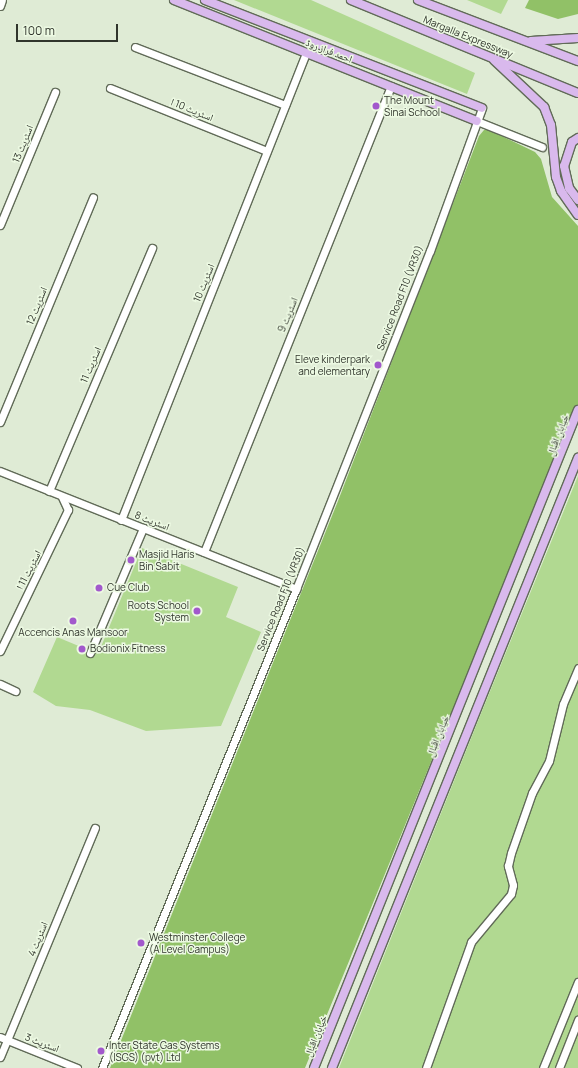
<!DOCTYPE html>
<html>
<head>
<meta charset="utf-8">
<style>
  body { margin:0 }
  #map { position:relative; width:578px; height:1068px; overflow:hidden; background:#dfebd5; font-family:Manrope,"Noto Naskh Arabic",sans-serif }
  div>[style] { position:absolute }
  .green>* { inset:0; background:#b1d991 }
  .forest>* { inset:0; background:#91c167 }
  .roads { filter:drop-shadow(1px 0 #616b58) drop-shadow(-1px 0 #616b58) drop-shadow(0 1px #616b58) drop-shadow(0 -1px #616b58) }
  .minor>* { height:7px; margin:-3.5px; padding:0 3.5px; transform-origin:3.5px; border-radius:3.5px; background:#fff }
  .major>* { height:8px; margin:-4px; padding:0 4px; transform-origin:4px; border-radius:4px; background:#d9b9ed }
  .dots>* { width:11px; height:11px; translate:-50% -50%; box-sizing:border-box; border:2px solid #ecf9e2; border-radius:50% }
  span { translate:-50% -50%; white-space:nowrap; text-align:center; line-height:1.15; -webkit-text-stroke:3px #ecf9e2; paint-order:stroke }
  .street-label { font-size:10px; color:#30352c }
  .poi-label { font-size:10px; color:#30352c }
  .left { translate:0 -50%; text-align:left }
  .right { translate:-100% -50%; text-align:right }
  .scale { position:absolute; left:16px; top:24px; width:102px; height:18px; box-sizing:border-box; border:2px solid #30352c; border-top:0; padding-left:5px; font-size:12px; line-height:14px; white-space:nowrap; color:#30352c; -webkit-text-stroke:3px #ecf9e2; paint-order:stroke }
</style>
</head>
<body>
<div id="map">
  <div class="green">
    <i style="clip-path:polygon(234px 0,311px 0,475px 73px,467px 94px)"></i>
    <i style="clip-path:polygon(467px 0,508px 0,501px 14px)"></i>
    <i style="clip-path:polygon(578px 476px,578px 1068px,339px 1068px,480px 716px)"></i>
    <i style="clip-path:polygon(142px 548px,238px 587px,226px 617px,261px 632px,221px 726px,146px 731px,90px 710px,56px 706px,33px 692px,57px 637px,98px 654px)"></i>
  </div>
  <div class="forest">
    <i style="clip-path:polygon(529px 0,578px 0,578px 14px,558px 19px,525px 8px)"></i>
    <i style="clip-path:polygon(484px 130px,489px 130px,535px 152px,541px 159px,552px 197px,578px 226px,578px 405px,305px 1068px,110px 1068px,338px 501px,479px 136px)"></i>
  </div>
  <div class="roads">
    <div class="minor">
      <i style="left:0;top:6px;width:6px;rotate:-72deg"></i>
      <i style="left:135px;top:47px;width:161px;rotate:21.1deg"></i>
      <i style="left:110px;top:88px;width:169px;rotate:21.9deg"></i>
      <i style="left:477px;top:121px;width:70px;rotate:21.8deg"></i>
      <i style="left:0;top:225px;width:144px;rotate:-67.5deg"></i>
      <i style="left:0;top:422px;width:243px;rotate:-67.5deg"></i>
      <i style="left:0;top:471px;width:319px;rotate:21.7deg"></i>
      <i style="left:49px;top:491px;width:264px;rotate:-67deg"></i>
      <i style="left:121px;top:520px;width:502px;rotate:-68.39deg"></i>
      <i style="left:204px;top:552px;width:502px;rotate:-68.14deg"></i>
      <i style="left:0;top:651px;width:157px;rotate:-64.3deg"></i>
      <i style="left:68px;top:510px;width:14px;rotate:-115deg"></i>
      <i style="left:90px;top:653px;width:136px;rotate:-67deg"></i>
      <i style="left:0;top:684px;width:17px;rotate:25deg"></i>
      <i style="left:0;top:1037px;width:83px;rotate:21.9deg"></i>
      <i style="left:0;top:1057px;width:248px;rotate:-67.5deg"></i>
      <i style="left:102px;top:1068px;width:517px;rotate:-67.95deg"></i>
      <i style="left:296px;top:589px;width:364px;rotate:-68.4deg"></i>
      <i style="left:430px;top:251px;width:152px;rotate:-70deg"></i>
      <i style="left:426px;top:1068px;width:134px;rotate:-70.3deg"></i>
      <i style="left:471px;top:942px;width:62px;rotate:-50.2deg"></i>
      <i style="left:511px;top:894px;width:9px;rotate:-77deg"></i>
      <i style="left:513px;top:885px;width:20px;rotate:-105deg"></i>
      <i style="left:508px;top:866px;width:13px;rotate:-77deg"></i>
      <i style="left:511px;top:853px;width:64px;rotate:-70.7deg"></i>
      <i style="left:532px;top:793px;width:36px;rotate:-62deg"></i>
      <i style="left:549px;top:761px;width:59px;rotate:-76.2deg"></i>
      <i style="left:563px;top:704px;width:39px;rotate:-67deg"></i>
      <i style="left:543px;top:1068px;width:93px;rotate:-67.9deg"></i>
      <i style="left:559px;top:1068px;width:52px;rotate:-68.4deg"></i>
    </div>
    <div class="major">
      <i style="left:174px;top:0;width:326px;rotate:21.8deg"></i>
      <i style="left:205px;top:0;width:297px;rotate:21.3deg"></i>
      <i style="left:351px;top:0;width:245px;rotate:22.3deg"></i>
      <i style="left:418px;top:0;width:171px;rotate:20.9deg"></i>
      <i style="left:531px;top:41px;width:47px;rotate:-3.7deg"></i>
      <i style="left:494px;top:60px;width:69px;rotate:43.2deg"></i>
      <i style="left:544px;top:107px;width:19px;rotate:69deg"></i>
      <i style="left:551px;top:125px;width:52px;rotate:84.5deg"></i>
      <i style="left:556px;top:177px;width:15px;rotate:70deg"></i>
      <i style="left:561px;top:191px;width:29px;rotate:55deg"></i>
      <i style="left:578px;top:138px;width:7px;rotate:146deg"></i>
      <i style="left:572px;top:142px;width:25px;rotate:108deg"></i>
      <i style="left:564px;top:166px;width:23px;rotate:77deg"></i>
      <i style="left:569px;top:188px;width:15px;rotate:53deg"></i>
      <i style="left:314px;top:1068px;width:709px;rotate:-68.14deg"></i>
      <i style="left:332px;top:1068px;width:658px;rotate:-68.04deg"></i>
    </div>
  </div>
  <div class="dots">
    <i style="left:376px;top:106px;background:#a259cc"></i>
    <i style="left:378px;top:365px;background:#a259cc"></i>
    <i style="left:131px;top:560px;background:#a259cc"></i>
    <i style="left:99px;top:588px;background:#a259cc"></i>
    <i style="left:197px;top:611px;background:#a259cc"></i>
    <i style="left:73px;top:621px;background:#a259cc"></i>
    <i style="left:82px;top:649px;background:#a259cc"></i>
    <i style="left:141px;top:943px;background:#a259cc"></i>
    <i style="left:101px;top:1051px;background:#a259cc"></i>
  </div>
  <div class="street-label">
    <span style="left:468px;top:37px;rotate:22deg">Margalla Expressway</span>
    <span style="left:329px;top:51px;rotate:21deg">احمد فراز روڈ</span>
    <span style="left:192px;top:110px;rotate:22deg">اسٹریٹ 10 ا</span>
    <span style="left:23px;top:144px;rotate:-68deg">اسٹریٹ 13</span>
    <span style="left:204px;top:283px;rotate:-68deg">اسٹریٹ 10</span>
    <span style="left:400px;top:298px;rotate:-69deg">Service Road F10 (VR30)</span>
    <span style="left:37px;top:306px;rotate:-68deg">اسٹریٹ 12</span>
    <span style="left:288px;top:315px;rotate:-68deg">اسٹریٹ 9</span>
    <span style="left:91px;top:365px;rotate:-67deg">اسٹریٹ 11</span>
    <span style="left:558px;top:435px;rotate:-69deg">خیابان اقبال</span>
    <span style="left:152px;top:521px;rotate:21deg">اسٹریٹ 8</span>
    <span style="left:29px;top:570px;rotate:-63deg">اسٹریٹ 11 ا</span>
    <span style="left:281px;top:599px;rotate:-68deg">Service Road F10 (VR30)</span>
    <span style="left:438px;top:736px;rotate:-68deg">خیابان اقبال</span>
    <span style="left:38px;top:939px;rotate:-68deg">اسٹریٹ 4</span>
    <span style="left:316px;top:1036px;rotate:-68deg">خیابان اقبال</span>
    <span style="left:42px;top:1043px;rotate:21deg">اسٹریٹ 3</span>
  </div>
  <div class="poi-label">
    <span class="left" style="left:384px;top:106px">The Mount<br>Sinai School</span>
    <span class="right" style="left:370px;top:365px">Eleve kinderpark<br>and elementary</span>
    <span class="left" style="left:139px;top:560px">Masjid Haris<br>Bin Sabit</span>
    <span class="left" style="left:107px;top:588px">Cue Club</span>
    <span class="right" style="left:189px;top:611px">Roots School<br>System</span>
    <span style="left:73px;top:633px">Accencis Anas Mansoor</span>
    <span class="left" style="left:90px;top:649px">Bodionix Fitness</span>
    <span class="left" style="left:149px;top:943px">Westminster College<br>(A Level Campus)</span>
    <span class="left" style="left:109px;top:1051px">Inter State Gas Systems<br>(ISGS) (pvt) Ltd</span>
  </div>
  <div class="scale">100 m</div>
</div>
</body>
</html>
